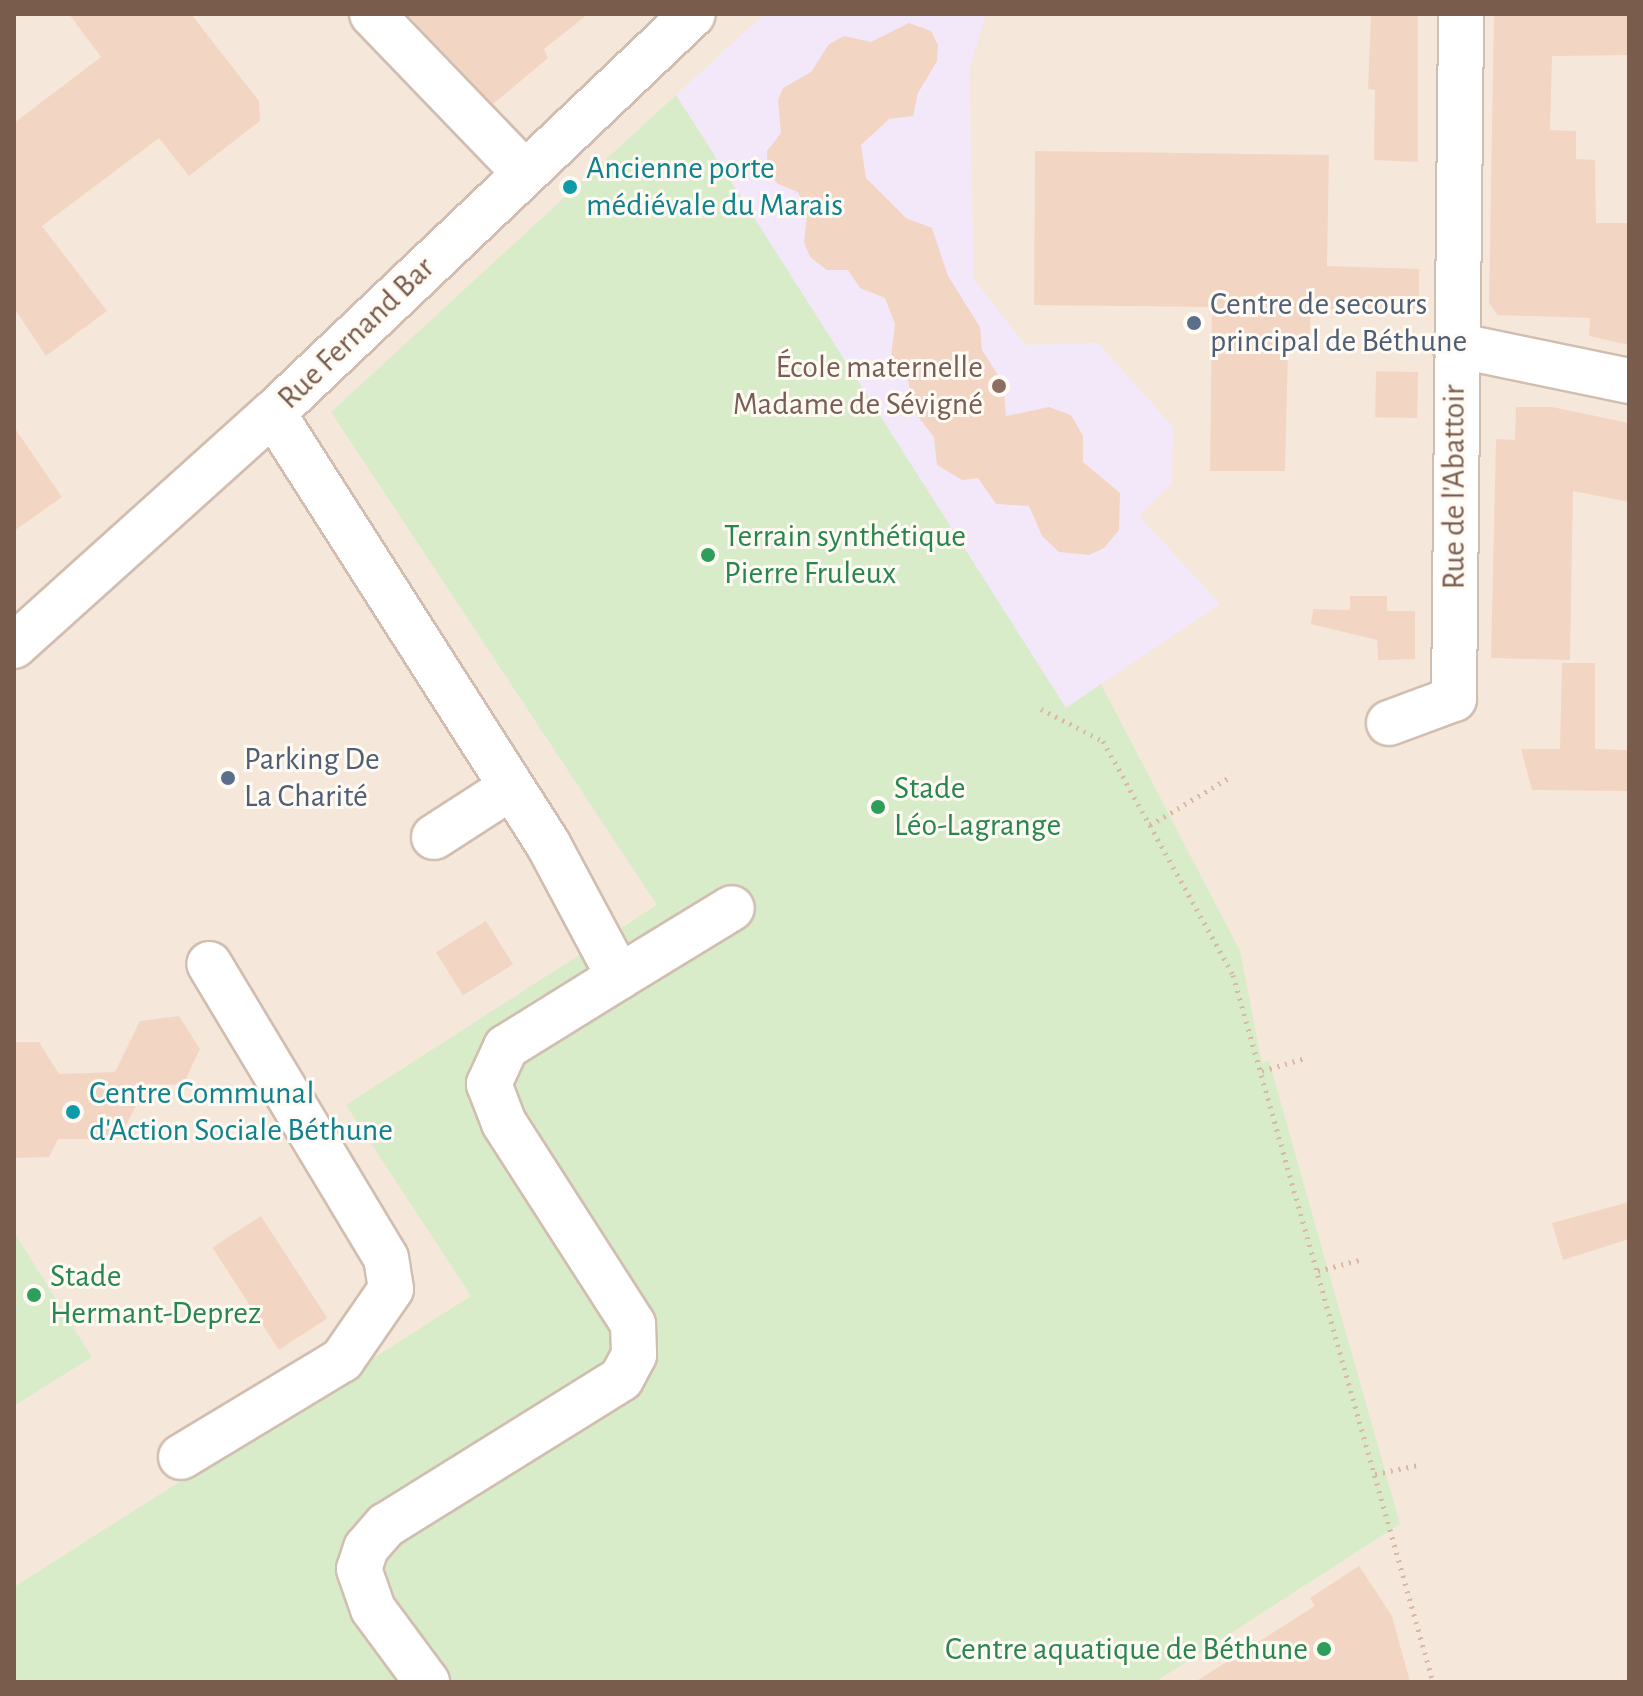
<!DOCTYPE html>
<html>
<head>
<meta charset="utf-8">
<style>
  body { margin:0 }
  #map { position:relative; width:1643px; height:1696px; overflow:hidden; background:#fdf6ec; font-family:"Alegreya Sans",sans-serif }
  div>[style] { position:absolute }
  .residential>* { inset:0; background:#f5e8da; transform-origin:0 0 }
  .education>* { inset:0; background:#f3e8fa }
  .green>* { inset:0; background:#d8ecc9 }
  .building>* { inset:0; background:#f3d5c3; transform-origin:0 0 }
  .path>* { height:5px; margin-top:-2.5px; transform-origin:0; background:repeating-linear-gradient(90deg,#d9b8a5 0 2px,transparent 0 8px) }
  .roads { filter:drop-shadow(2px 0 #d1beb0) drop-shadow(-2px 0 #d1beb0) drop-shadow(0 2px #d1beb0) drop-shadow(0 -2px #d1beb0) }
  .minor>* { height:44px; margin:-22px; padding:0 22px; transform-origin:22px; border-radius:22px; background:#fff }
  .dots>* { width:22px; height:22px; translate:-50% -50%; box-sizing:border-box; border:4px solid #fffaf3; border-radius:50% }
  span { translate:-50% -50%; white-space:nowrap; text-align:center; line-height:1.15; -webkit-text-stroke:6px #fffaf3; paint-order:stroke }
  .culture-label { font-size:32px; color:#0d838f }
  .left { translate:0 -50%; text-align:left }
  .service-label { font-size:32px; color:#4e5e75 }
  .street-label { font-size:32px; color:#7a5c4d }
  .education-label { font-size:32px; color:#785e54 }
  .right { translate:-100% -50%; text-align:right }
  .leisure-label { font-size:32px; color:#27864d }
  .frame { position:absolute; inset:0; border:16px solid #7a5c4d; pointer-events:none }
</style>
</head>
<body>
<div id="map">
  <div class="residential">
    <i style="left:14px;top:14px;width:1615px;height:1668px"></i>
  </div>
  <div class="education">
    <i style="clip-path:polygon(764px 14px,986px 14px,969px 70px,974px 279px,1025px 345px,1098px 343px,1173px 427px,1172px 483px,1139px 516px,1220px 604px,1066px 708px,676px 95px)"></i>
  </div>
  <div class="green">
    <i style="clip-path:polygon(676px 95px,1066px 708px,1101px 684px,1240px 951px,1262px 1063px,1269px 1061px,1400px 1524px,1155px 1682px,14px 1682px,14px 1587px,471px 1296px,346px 1105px,657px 905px,331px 412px)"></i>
    <i style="clip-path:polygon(14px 1232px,92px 1357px,14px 1406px)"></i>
  </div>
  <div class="building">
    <i style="clip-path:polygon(69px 14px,191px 14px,259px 101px,260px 121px,189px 176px,159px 138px,42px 226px,107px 311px,46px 356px,14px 308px,14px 123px,101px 57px)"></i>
    <i style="clip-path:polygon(407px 14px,588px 14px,544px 49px,548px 58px,493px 104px)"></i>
    <i style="clip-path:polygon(1371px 14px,1418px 14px,1418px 162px,1374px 160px,1375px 90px,1368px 89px)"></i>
    <i style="clip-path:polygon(1494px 14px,1629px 14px,1629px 55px,1552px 56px,1550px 130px,1576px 131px,1576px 159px,1595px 160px,1596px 223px,1629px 223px,1629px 345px,1589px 336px,1590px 318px,1498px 315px,1489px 303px)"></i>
    <i style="clip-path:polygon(909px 23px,931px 31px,938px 45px,937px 61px,918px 93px,913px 116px,889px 119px,861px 145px,866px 178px,906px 218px,932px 228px,948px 276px,980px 327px,982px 350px,1003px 383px,1006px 416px,1049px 407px,1071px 415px,1083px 436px,1083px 462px,1120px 493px,1119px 530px,1104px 548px,1089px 555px,1059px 552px,1042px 536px,1029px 506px,996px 504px,978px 478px,962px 480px,937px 465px,934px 437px,912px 409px,908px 379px,891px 357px,895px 324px,885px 298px,860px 288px,848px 270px,827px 270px,810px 257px,804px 242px,807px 215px,798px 192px,778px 184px,768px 172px,767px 151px,781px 133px,778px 100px,783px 88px,811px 72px,829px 44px,844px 36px,871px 42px)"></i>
    <i style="clip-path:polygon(1035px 151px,1329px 155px,1327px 266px,1419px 269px,1419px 312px,1311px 309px,1309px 347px,1288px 348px,1285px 471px,1210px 471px,1212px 307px,1034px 305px)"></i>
    <i style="left:1418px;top:372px;width:46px;height:42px;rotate:91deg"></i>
    <i style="clip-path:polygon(1516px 407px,1552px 407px,1629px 423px,1629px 502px,1573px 491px,1570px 660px,1491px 658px,1496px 439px,1515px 440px)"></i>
    <i style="clip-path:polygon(14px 427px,62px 497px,14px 531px)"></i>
    <i style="clip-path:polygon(1350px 596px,1387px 596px,1387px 611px,1415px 611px,1415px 659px,1378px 660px,1377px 640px,1311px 624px,1313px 609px,1350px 610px)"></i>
    <i style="clip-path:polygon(1562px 663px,1595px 663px,1595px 749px,1629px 750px,1629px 791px,1532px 790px,1521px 749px,1560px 749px)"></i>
    <i style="left:486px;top:921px;width:51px;height:59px;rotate:58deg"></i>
    <i style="clip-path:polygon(179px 1016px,200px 1049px,183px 1085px,147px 1084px,119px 1139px,58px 1139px,49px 1157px,14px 1158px,14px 1042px,39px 1042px,59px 1074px,115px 1072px,140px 1021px)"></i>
    <i style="clip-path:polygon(1629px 1202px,1629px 1239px,1563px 1260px,1552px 1223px)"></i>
    <i style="left:261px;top:1216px;width:122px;height:58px;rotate:57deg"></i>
    <i style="clip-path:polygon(1359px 1566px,1392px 1616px,1410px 1682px,1195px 1682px,1315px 1606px,1310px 1598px)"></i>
  </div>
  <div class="path">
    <i style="left:1041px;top:709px;width:70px;rotate:27.3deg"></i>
    <i style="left:1103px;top:741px;width:268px;rotate:60.9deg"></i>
    <i style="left:1233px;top:975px;width:735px;rotate:74.2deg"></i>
    <i style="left:1150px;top:825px;width:96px;rotate:-30.9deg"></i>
    <i style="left:1262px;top:1071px;width:48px;rotate:-16.9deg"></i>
    <i style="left:1318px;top:1271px;width:47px;rotate:-14.9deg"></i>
    <i style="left:1375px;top:1474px;width:45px;rotate:-11.6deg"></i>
  </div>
  <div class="roads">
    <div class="minor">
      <i style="left:372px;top:14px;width:218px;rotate:46.1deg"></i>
      <i style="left:1455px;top:345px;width:178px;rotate:11.7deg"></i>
      <i style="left:273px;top:413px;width:511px;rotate:57.46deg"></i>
      <i style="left:548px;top:844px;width:151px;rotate:61.9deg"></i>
      <i style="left:619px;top:977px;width:133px;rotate:148.2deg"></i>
      <i style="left:506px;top:1047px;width:41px;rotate:114.7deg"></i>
      <i style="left:489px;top:1084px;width:42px;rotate:69deg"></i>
      <i style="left:504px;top:1123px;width:239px;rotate:57.3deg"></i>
      <i style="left:633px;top:1324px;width:31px;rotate:88deg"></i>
      <i style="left:634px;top:1355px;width:27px;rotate:118deg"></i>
      <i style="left:621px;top:1379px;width:277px;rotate:148.1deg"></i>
      <i style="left:386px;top:1525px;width:30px;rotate:131deg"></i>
      <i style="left:366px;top:1548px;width:22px;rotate:108deg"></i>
      <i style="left:359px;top:1569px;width:42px;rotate:70.7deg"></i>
      <i style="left:373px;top:1609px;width:91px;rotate:53.5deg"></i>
      <i style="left:14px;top:646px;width:348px;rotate:-42deg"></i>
      <i style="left:273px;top:413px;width:579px;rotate:-43.53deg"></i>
      <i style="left:1389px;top:723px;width:69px;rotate:-20.3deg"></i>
      <i style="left:1454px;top:699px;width:685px;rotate:-89.41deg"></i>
      <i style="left:434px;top:837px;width:90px;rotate:-32.8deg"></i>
      <i style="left:619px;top:977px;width:132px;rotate:-31.4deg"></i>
      <i style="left:181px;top:1457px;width:188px;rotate:-31.1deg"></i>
      <i style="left:342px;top:1360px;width:86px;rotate:-55.4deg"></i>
      <i style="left:391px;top:1289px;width:31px;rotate:-99deg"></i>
      <i style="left:386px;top:1258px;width:343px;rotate:-121deg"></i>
    </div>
  </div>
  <div class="dots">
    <i style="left:570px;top:187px;background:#0f9aa8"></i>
    <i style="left:1194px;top:323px;background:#5c6f8a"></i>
    <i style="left:999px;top:386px;background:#8d6e63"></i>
    <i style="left:708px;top:555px;background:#2e9e5b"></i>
    <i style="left:228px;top:778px;background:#5c6f8a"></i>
    <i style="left:878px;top:807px;background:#2e9e5b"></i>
    <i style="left:73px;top:1112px;background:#0f9aa8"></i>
    <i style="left:34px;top:1295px;background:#2e9e5b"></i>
    <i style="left:1324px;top:1649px;background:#2e9e5b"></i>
  </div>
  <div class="culture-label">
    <span class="left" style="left:586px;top:187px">Ancienne porte<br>médiévale du Marais</span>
    <span class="left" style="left:89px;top:1112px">Centre Communal<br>d'Action Sociale Béthune</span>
  </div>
  <div class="service-label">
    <span class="left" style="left:1210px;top:323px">Centre de secours<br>principal de Béthune</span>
    <span class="left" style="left:244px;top:778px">Parking De<br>La Charité</span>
  </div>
  <div class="street-label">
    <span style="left:356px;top:333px;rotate:-44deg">Rue Fernand Bar</span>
    <span style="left:1454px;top:487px;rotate:-90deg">Rue de l'Abattoir</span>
  </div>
  <div class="education-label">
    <span class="right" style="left:983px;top:386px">École maternelle<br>Madame de Sévigné</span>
  </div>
  <div class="leisure-label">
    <span class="left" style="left:724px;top:555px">Terrain synthétique<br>Pierre Fruleux</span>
    <span class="left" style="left:894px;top:807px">Stade<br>Léo-Lagrange</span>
    <span class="left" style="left:50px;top:1295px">Stade<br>Hermant-Deprez</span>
    <span class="right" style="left:1308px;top:1649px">Centre aquatique de Béthune</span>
  </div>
  <div class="frame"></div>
</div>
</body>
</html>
